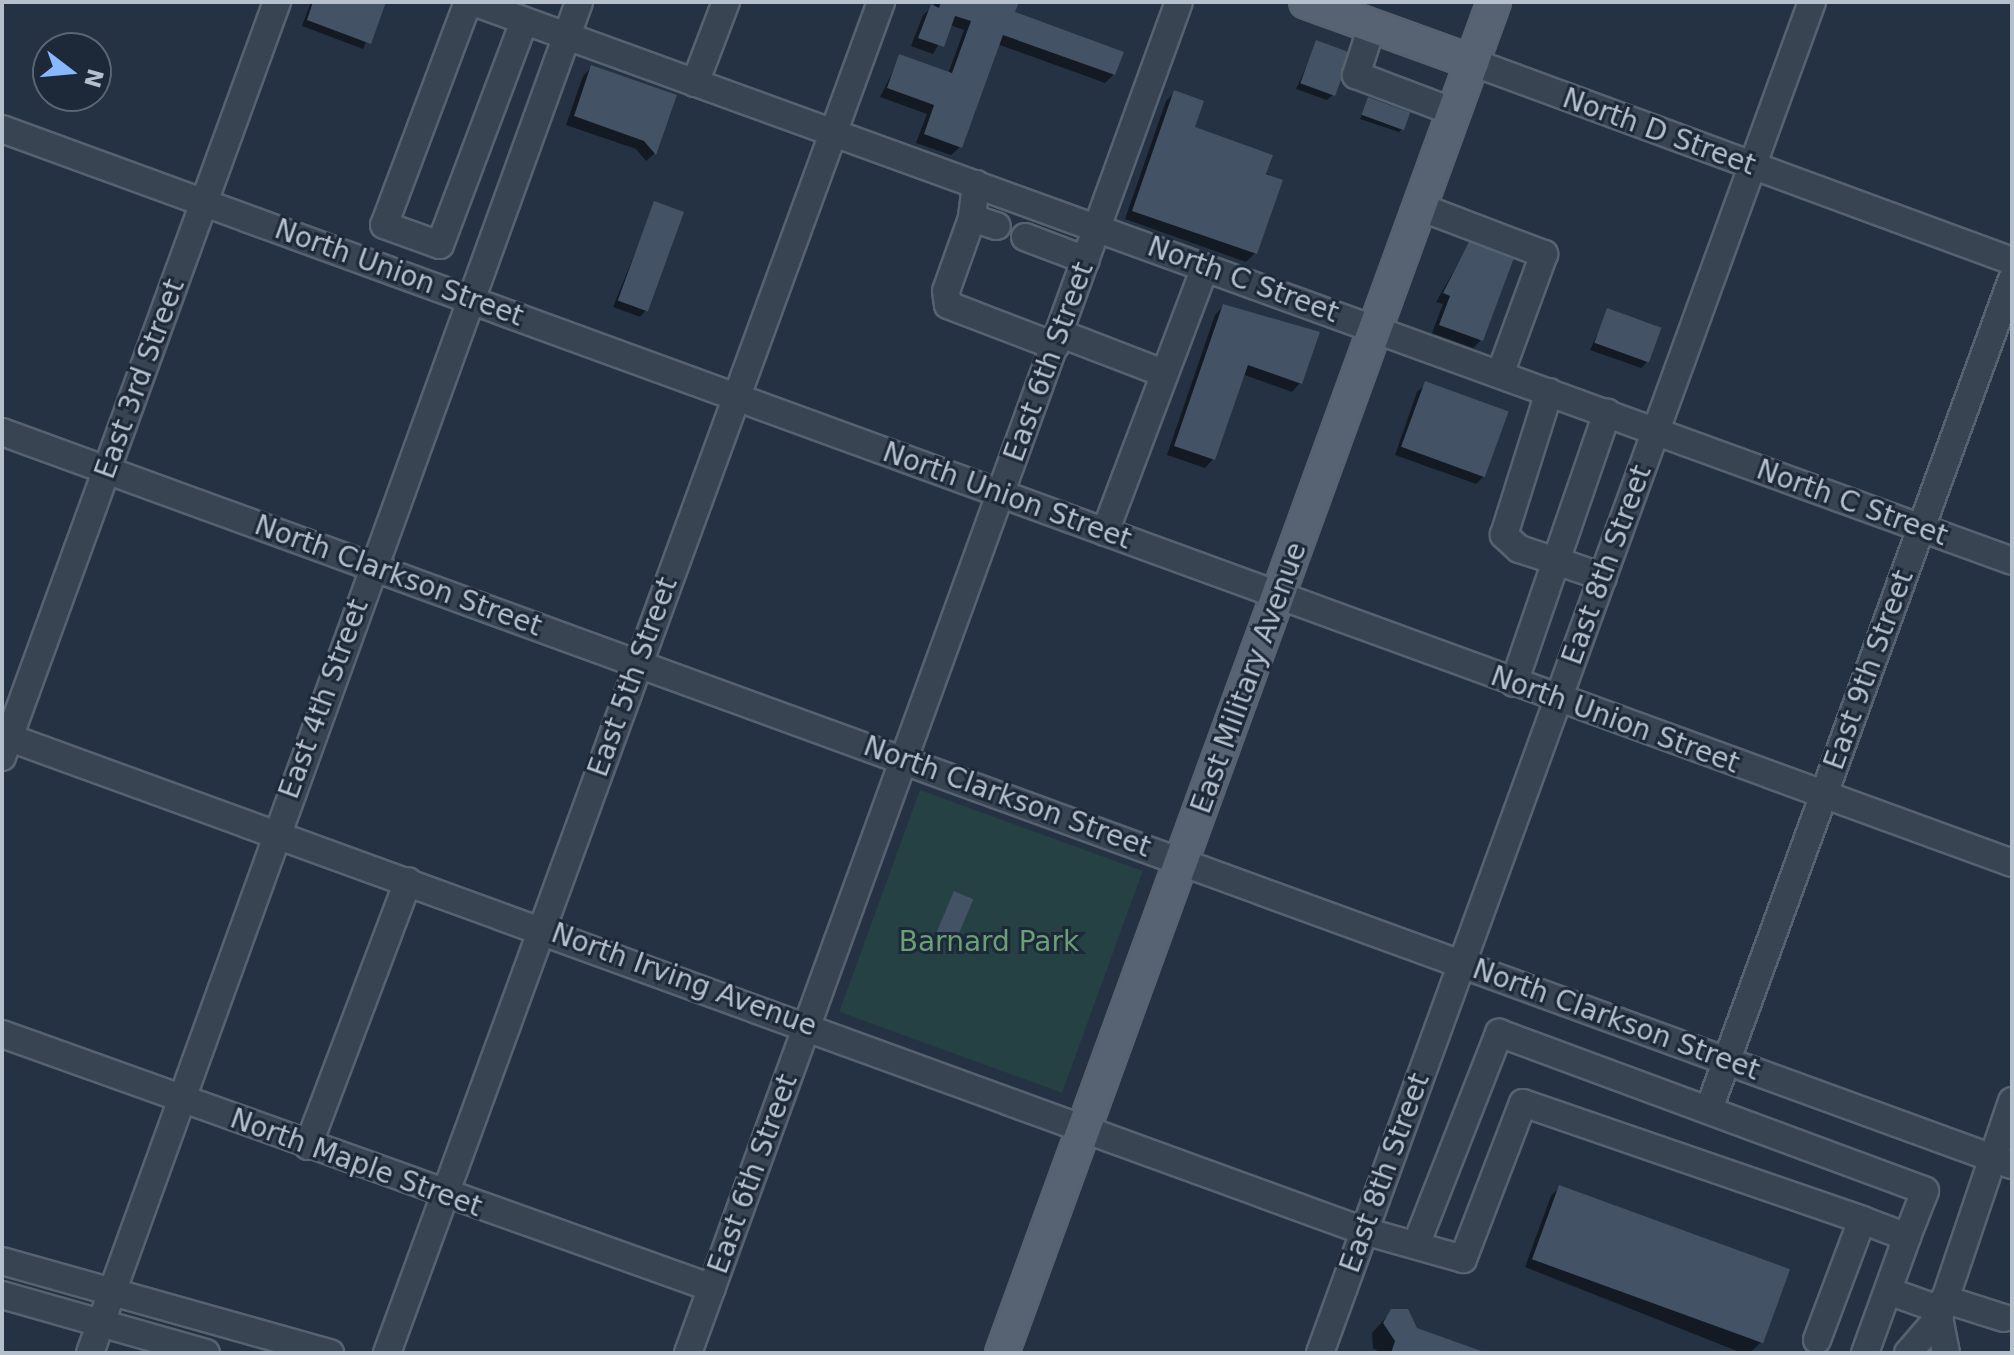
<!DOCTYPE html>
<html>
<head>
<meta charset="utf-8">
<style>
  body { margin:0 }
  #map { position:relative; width:2014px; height:1355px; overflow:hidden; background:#243243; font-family:"DejaVu Sans",sans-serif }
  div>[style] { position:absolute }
  .green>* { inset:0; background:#264144; transform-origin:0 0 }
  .shadow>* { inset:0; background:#0007 }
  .building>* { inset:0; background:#435265; transform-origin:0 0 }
  .roads { filter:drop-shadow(2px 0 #576270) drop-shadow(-2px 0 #576270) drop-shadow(0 2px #576270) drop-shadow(0 -2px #576270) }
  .minor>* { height:26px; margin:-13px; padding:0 13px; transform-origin:13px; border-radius:13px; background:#394452 }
  .major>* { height:32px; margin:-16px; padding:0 16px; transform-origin:16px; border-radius:16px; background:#576372 }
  span { translate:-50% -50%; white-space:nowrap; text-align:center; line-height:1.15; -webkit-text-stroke:6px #1d2938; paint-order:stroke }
  .street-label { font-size:28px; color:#b6bfcc }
  .park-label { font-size:28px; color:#6b9f76 }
  .frame { position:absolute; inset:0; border:4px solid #b6bfcc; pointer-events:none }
  .north { position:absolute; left:32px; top:32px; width:80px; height:80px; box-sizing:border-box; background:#1d2938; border:2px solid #5a6573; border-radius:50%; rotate:106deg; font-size:22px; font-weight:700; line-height:32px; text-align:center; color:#b6bfcc }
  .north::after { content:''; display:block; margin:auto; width:28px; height:36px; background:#88b8ff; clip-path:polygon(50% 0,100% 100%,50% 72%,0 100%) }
</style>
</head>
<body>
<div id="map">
  <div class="green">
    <i style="left:920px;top:790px;width:237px;height:236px;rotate:20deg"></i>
  </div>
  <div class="shadow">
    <i style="clip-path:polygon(311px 2px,384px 2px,363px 49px,302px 26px)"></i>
    <i style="clip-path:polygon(937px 2px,1017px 2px,1013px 14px,1114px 74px,1105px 83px,997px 44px,960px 147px,951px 155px,916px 143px,927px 114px,880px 97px,900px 57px,948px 74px,964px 30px,950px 25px,933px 54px,911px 46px,923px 15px)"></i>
    <i style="clip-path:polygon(1317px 43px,1334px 94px,1327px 100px,1296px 89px)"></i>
    <i style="clip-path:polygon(592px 67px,674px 96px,654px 154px,646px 161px,636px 149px,566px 125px,583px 76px)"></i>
    <i style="clip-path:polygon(1175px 92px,1192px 129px,1280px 181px,1255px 253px,1246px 262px,1125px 219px,1166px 101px)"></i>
    <i style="clip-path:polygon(1369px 100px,1402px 129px,1399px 132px,1360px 119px)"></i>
    <i style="clip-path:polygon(655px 204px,646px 310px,640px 317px,613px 307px)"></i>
    <i style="clip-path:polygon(1471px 241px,1481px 340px,1473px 348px,1432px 333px,1443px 304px,1436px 302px)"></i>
    <i style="clip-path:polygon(1223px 306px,1300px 383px,1292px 392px,1242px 374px,1213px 459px,1205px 468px,1167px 455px,1215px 315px)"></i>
    <i style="clip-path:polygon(1608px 311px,1647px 362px,1641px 368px,1590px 350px)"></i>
    <i style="clip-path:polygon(1426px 384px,1485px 475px,1476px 484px,1395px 455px,1417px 392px)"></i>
    <i style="clip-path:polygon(955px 894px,958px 941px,954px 945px,936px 936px)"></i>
    <i style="clip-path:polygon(1559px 1188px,1761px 1342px,1750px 1353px,1742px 1353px,1525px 1267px,1551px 1196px)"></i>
    <i style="clip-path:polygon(1392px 1311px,1415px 1330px,1482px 1353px,1381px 1353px,1373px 1348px,1372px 1333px)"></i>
  </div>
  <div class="building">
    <i style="clip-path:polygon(313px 2px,386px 2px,371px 44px,307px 20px)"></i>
    <i style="clip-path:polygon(941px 2px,1019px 2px,1015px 12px,1124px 52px,1115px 75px,1003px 35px,962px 148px,924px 134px,934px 105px,887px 88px,899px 54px,952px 73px,971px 21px,955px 16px,944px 47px,918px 38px,931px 4px,939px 8px)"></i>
    <i style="left:1316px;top:40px;width:37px;height:46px;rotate:20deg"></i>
    <i style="clip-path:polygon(591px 65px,677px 95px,656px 155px,644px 141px,574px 116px)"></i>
    <i style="clip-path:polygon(1174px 90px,1204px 101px,1195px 127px,1273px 155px,1266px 174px,1283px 180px,1257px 254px,1132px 211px)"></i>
    <i style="left:1368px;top:97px;width:45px;height:19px;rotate:20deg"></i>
    <i style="left:654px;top:201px;width:32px;height:106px;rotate:20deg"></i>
    <i style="clip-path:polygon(1471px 238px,1515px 255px,1483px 341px,1439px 325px,1450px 296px,1443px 293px)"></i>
    <i style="clip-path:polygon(1223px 304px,1320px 332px,1302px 384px,1248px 365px,1215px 460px,1174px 446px)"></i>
    <i style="left:1607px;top:308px;width:58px;height:37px;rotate:20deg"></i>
    <i style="left:1425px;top:381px;width:89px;height:70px;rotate:20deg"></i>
    <i style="left:954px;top:891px;width:21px;height:45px;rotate:23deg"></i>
    <i style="left:1559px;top:1185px;width:246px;height:79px;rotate:20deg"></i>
    <i style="clip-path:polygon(1391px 1309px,1408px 1309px,1417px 1328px,1487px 1353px,1391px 1353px,1395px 1341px,1383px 1323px)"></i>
  </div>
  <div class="roads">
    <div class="minor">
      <i style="left:468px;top:2px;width:238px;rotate:110.6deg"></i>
      <i style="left:384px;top:225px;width:59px;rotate:19.7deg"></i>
      <i style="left:440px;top:245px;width:239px;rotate:-69.4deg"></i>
      <i style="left:473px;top:2px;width:1637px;rotate:19.96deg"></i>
      <i style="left:1372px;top:26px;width:52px;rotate:108.1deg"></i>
      <i style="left:1356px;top:75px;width:105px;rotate:20.7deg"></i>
      <i style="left:1472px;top:62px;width:576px;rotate:20.23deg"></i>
      <i style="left:695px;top:83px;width:87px;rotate:-69.1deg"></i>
      <i style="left:2px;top:129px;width:2140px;rotate:20.06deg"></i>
      <i style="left:976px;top:184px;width:34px;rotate:97deg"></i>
      <i style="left:972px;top:218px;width:77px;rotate:109.6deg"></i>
      <i style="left:946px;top:291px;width:14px;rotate:82deg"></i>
      <i style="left:948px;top:305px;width:115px;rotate:21deg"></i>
      <i style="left:1420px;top:207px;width:133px;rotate:20.8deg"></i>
      <i style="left:1544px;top:254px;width:128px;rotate:110.1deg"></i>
      <i style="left:972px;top:218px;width:26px;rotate:18deg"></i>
      <i style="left:1025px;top:237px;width:65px;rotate:20.7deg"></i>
      <i style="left:1059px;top:333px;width:111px;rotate:21deg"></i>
      <i style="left:2px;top:432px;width:2139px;rotate:20.04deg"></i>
      <i style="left:1105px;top:532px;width:283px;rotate:-69.3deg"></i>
      <i style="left:1603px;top:577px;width:50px;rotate:-161.2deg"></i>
      <i style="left:1556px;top:561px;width:157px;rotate:-71deg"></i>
      <i style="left:1514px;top:683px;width:129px;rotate:-71deg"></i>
      <i style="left:1556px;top:561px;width:39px;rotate:-162deg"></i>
      <i style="left:1519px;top:549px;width:21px;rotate:-137deg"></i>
      <i style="left:1504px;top:535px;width:150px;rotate:-72.5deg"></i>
      <i style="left:2px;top:735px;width:1450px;rotate:20.01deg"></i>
      <i style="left:1364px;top:1231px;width:103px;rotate:15.8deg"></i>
      <i style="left:1463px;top:1259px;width:167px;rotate:-69deg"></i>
      <i style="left:1523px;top:1103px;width:359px;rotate:19deg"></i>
      <i style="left:1862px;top:1220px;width:128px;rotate:110.6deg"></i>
      <i style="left:2px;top:757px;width:804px;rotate:-69.99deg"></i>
      <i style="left:2px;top:1034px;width:754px;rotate:19.68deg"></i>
      <i style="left:1709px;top:1109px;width:884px;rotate:-69.94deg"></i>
      <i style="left:308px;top:1146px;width:283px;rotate:-69.3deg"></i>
      <i style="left:1862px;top:1220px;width:48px;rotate:20.7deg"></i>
      <i style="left:1907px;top:1237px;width:123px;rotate:109.9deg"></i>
      <i style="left:1416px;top:1245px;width:228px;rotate:-68.6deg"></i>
      <i style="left:1499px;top:1033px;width:454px;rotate:20.3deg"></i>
      <i style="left:1925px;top:1191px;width:49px;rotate:111.4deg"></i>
      <i style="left:2px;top:1261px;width:341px;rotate:15.7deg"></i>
      <i style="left:1888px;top:1291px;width:56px;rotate:19.7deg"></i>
      <i style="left:2px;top:1295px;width:212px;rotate:15.9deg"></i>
      <i style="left:1944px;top:1299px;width:63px;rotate:17.6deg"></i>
      <i style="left:1939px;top:1317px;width:37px;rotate:79deg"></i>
      <i style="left:90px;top:1353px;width:1437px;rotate:-70.1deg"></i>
      <i style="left:387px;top:1353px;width:1438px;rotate:-69.91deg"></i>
      <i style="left:688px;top:1353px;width:1437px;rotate:-70.03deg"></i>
      <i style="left:1320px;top:1353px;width:1438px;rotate:-69.99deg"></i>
      <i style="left:1908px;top:1353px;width:48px;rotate:-49.3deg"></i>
      <i style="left:1939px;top:1317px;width:228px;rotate:-71.3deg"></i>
    </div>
    <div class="major">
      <i style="left:1306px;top:2px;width:177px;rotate:19.9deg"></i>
      <i style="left:1002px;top:1353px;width:1438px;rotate:-69.99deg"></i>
    </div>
  </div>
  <div class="street-label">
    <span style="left:1659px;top:132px;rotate:20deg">North D Street</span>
    <span style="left:399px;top:273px;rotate:20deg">North Union Street</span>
    <span style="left:1243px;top:280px;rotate:20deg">North C Street</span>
    <span style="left:1049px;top:362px;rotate:-70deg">East 6th Street</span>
    <span style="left:140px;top:379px;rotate:-70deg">East 3rd Street</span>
    <span style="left:1007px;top:496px;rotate:20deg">North Union Street</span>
    <span style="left:1852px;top:503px;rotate:20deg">North C Street</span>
    <span style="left:1607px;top:565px;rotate:-70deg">East 8th Street</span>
    <span style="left:398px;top:576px;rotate:20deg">North Clarkson Street</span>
    <span style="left:1869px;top:670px;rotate:-70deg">East 9th Street</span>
    <span style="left:633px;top:677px;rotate:-70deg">East 5th Street</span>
    <span style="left:1249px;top:678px;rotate:-70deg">East Military Avenue</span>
    <span style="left:324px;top:699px;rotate:-70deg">East 4th Street</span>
    <span style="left:1615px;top:720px;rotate:20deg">North Union Street</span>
    <span style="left:1007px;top:797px;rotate:20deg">North Clarkson Street</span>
    <span style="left:684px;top:980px;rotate:20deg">North Irving Avenue</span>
    <span style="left:1616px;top:1020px;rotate:20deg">North Clarkson Street</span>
    <span style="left:356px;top:1163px;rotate:20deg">North Maple Street</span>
    <span style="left:1385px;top:1173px;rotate:-70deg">East 8th Street</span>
    <span style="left:753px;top:1174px;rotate:-70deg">East 6th Street</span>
  </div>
  <div class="park-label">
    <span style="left:989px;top:942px">Barnard Park</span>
  </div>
  <div class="frame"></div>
  <div class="north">N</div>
</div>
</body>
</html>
